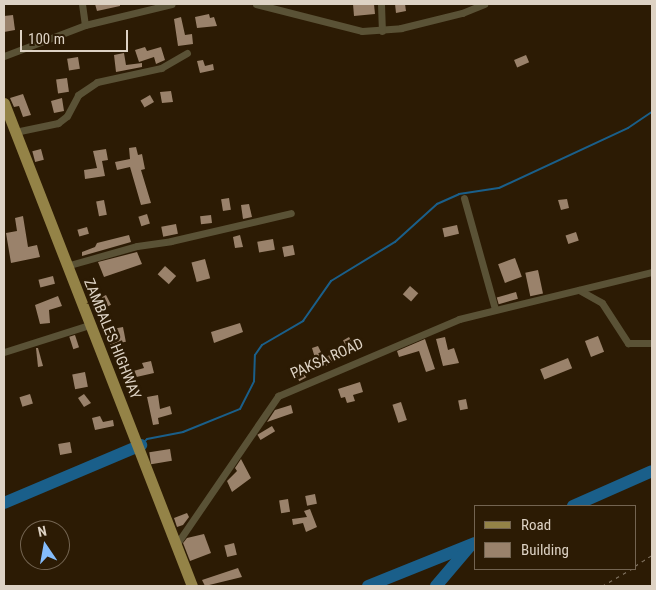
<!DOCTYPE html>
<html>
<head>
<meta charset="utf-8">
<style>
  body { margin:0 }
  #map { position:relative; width:656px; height:590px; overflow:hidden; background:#2c1b04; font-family:"Roboto Condensed",sans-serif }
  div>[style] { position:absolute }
  .stream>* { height:2px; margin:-1px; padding:0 1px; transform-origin:1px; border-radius:1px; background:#1a5f8a }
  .river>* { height:12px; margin:-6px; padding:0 6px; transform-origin:6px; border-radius:6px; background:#1a5f8a }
  .building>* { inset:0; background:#9a826b; transform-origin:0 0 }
  .path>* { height:1px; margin-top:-0.5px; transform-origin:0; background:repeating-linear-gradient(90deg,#827462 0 4px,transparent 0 8px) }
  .minor>* { height:7px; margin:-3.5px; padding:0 3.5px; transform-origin:3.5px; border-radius:3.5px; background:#5a5236 }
  .primary>* { height:11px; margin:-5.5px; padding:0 5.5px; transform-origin:5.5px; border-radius:5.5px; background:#948347 }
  span { translate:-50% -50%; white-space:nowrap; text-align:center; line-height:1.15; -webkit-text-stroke:5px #2c1b04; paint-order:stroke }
  .street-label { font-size:15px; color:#ddd2c4 }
  .frame { position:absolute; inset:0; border:5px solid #ddd2c4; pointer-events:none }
  .legend { position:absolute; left:474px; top:505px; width:162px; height:65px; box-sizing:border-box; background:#2c1b04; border:1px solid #736451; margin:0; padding:6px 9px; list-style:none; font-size:15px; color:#ddd2c4 }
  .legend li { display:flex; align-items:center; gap:10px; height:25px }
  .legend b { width:25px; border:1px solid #736451 }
  .north { position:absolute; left:20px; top:520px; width:50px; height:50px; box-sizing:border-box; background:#2c1b04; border:1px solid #736451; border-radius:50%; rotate:348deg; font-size:14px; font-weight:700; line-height:20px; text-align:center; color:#ddd2c4 }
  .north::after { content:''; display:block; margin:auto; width:18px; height:22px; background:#84bcfb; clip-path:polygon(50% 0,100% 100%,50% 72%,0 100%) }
  .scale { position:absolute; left:20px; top:30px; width:108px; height:22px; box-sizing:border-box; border:2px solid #ddd2c4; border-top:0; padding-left:6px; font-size:15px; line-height:18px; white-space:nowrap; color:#ddd2c4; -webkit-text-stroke:4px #2c1b04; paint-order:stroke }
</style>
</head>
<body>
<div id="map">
  <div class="stream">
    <i style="left:141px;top:445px;width:8px;rotate:-45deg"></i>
    <i style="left:147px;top:439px;width:37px;rotate:-11deg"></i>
    <i style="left:183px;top:432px;width:61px;rotate:-22deg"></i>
    <i style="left:240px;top:409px;width:31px;rotate:-63deg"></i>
    <i style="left:254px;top:381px;width:26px;rotate:-88deg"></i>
    <i style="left:255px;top:355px;width:12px;rotate:-55deg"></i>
    <i style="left:262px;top:345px;width:48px;rotate:-30.3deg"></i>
    <i style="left:303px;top:321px;width:49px;rotate:-55deg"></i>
    <i style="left:331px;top:281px;width:75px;rotate:-31.4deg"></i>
    <i style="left:395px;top:242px;width:57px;rotate:-42.1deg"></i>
    <i style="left:437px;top:204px;width:24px;rotate:-24deg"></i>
    <i style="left:459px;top:194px;width:40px;rotate:-8.5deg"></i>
    <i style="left:499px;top:188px;width:142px;rotate:-24.9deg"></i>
    <i style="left:628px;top:128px;width:29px;rotate:-34deg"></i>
  </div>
  <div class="river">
    <i style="left:4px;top:503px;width:149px;rotate:-22.9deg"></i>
    <i style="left:573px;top:506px;width:86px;rotate:-23.9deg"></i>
    <i style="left:368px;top:586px;width:115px;rotate:-21.9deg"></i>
    <i style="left:436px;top:586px;width:52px;rotate:-49.6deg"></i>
  </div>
  <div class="building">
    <i style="clip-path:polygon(95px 4px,120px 4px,120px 6px,97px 11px)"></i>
    <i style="clip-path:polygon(353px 4px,374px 4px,375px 14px,354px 16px)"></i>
    <i style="clip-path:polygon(395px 4px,405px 4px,406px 11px,396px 13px)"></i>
    <i style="clip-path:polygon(209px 14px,210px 18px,214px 17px,217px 26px,197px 28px,195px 17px)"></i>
    <i style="clip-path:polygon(13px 15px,15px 30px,4px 32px,4px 16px)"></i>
    <i style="clip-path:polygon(181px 17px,185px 35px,192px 34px,193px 44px,178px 46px,174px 19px)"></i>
    <i style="clip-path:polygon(145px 47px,147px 51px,161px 47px,165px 60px,156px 64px,154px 57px,139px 62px,135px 50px)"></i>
    <i style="clip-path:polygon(124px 53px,126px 65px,142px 63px,142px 67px,116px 72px,114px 55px)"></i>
    <i style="left:526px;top:55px;width:8px;height:13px;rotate:67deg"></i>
    <i style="left:78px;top:57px;width:12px;height:11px;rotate:81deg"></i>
    <i style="clip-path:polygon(203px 60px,205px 66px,213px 64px,214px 70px,200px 73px,197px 61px)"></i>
    <i style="left:67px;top:78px;width:14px;height:11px;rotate:82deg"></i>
    <i style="clip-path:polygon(171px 91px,173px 102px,162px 103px,160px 92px)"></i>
    <i style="clip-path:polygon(23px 94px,31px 115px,23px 117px,19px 106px,14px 107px,10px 98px)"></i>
    <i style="left:150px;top:95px;width:8px;height:11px;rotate:60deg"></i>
    <i style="clip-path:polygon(62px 98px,64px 111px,54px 113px,51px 101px)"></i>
    <i style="clip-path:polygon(136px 147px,138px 155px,142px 154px,145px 169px,141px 170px,151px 203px,141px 205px,130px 167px,117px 170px,115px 162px,130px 159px,129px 148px)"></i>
    <i style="left:41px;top:149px;width:11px;height:9px;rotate:75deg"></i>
    <i style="clip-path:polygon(106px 149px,108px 160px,102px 161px,105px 176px,85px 179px,84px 170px,97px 168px,93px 151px)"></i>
    <i style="left:229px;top:198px;width:12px;height:8px;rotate:81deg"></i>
    <i style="clip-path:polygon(567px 199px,569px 208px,561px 210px,558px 200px)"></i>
    <i style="left:104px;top:200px;width:15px;height:8px;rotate:79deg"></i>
    <i style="clip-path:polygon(249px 204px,252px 217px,243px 219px,241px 205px)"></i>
    <i style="left:147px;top:214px;width:10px;height:9px;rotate:73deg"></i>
    <i style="left:211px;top:215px;width:8px;height:11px;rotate:83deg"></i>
    <i style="clip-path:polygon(23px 216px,28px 247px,37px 245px,40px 257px,11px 263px,6px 233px,17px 231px,15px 218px)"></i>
    <i style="left:176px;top:224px;width:10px;height:15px;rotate:79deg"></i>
    <i style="left:457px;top:225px;width:9px;height:15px;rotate:77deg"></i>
    <i style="left:87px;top:227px;width:7px;height:10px;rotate:74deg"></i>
    <i style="left:576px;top:232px;width:9px;height:11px;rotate:72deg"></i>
    <i style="clip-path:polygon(129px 235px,131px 242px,82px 256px,82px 252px,95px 247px,97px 243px)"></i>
    <i style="clip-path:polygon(240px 235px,243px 247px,235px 248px,233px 237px)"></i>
    <i style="left:273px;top:239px;width:11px;height:16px;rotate:80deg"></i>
    <i style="left:293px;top:245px;width:10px;height:11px;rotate:79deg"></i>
    <i style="clip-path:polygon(137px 252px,142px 264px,104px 277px,98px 262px)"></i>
    <i style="left:515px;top:258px;width:20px;height:18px;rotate:70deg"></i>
    <i style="left:205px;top:259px;width:20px;height:14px;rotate:75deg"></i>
    <i style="left:165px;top:266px;width:15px;height:11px;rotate:42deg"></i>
    <i style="left:538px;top:270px;width:24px;height:13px;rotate:78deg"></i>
    <i style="left:53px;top:276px;width:8px;height:15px;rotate:76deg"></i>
    <i style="left:410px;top:286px;width:11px;height:11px;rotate:41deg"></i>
    <i style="left:516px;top:292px;width:7px;height:20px;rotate:74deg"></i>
    <i style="left:106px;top:295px;width:11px;height:14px;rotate:63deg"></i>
    <i style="clip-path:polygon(58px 296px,62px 306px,49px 310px,50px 323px,40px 324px,35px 305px)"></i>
    <i style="clip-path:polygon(240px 323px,243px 332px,214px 343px,211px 332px)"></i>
    <i style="left:123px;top:327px;width:15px;height:16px;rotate:79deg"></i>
    <i style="left:75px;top:335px;width:13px;height:6px;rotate:72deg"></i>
    <i style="left:598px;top:336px;width:17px;height:14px;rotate:69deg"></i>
    <i style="left:349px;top:337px;width:12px;height:7px;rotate:59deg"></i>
    <i style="clip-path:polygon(445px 337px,448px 350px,454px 348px,459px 363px,443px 366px,436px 339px)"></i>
    <i style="clip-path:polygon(425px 339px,435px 369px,426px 372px,419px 351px,399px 357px,397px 351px)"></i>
    <i style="clip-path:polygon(318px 346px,324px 358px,339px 350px,343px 358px,317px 370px,312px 359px,315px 358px,312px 348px)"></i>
    <i style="clip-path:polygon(36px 348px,38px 348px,43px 366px,38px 367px)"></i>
    <i style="left:568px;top:358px;width:11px;height:30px;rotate:68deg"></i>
    <i style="clip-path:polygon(151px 361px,154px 373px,132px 378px,130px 372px,144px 368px,142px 363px)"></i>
    <i style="left:300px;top:366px;width:13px;height:8px;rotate:61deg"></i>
    <i style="left:85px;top:372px;width:15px;height:13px;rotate:79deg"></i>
    <i style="clip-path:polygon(360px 382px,363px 392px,353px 395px,355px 401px,347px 403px,345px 397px,341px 398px,338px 389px)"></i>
    <i style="left:30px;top:394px;width:10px;height:11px;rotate:73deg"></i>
    <i style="clip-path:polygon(84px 394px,91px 403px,84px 407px,78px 398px)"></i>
    <i style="clip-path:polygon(158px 395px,160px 409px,170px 406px,172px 414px,158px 418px,159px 424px,153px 425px,147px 397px)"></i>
    <i style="left:466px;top:399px;width:10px;height:8px;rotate:79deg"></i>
    <i style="left:401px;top:402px;width:19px;height:9px;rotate:72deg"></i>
    <i style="clip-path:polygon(291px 405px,293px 413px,267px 422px,275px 410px)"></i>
    <i style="clip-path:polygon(100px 416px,103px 422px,113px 420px,114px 426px,95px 430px,92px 418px)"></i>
    <i style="left:272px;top:426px;width:6px;height:17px;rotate:59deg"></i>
    <i style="left:70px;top:442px;width:11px;height:12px;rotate:80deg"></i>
    <i style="left:170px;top:449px;width:12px;height:21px;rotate:81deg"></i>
    <i style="clip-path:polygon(241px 459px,251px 478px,232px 492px,227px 481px,237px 471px,235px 468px)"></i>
    <i style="left:315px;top:494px;width:10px;height:10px;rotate:79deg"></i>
    <i style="left:288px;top:499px;width:13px;height:9px;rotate:81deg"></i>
    <i style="clip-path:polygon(310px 509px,317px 527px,306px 532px,303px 523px,293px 525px,292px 519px,307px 517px,304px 511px)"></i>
    <i style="clip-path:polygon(187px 513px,189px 517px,183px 525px,177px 527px,174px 518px)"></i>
    <i style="clip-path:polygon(204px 534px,211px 553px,190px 561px,183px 543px,187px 538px)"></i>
    <i style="left:234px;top:543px;width:12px;height:10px;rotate:76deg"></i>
    <i style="clip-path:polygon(238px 568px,242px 577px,205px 586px,202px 580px)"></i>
  </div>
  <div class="path">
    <i style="left:635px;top:566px;width:20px;rotate:-33deg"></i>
    <i style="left:602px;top:586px;width:34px;rotate:-30deg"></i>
  </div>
  <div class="minor">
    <i style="left:82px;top:4px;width:21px;rotate:82deg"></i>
    <i style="left:256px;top:4px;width:109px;rotate:14.3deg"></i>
    <i style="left:362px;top:31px;width:39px;rotate:-4deg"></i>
    <i style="left:401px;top:28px;width:63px;rotate:-13.8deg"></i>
    <i style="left:462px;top:13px;width:24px;rotate:-22deg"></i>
    <i style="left:381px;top:4px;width:27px;rotate:88deg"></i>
    <i style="left:4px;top:56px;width:87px;rotate:-20.9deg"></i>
    <i style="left:85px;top:25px;width:89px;rotate:-13.6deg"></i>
    <i style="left:15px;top:132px;width:44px;rotate:-11.8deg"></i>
    <i style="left:58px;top:123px;width:11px;rotate:-38deg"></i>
    <i style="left:67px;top:116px;width:24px;rotate:-62deg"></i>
    <i style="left:78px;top:95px;width:23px;rotate:-34deg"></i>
    <i style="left:97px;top:82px;width:66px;rotate:-12.3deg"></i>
    <i style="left:161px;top:68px;width:30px;rotate:-30deg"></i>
    <i style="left:464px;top:198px;width:115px;rotate:74.4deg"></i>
    <i style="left:66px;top:266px;width:74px;rotate:-15.7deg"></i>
    <i style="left:137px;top:246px;width:34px;rotate:-8deg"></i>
    <i style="left:171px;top:241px;width:123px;rotate:-13.1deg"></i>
    <i style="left:579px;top:290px;width:26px;rotate:29deg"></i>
    <i style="left:602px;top:303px;width:48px;rotate:57deg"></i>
    <i style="left:628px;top:343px;width:24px"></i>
    <i style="left:4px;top:352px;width:89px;rotate:-17.6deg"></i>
    <i style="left:176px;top:545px;width:181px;rotate:-55.6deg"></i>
    <i style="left:278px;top:396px;width:197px;rotate:-23deg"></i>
    <i style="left:459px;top:319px;width:199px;rotate:-13.7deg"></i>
  </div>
  <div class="primary">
    <i style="left:4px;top:103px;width:518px;rotate:68.73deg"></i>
  </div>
  <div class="street-label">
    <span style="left:112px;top:339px;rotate:68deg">ZAMBALES HIGHWAY</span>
    <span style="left:327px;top:359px;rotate:-24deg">PAKSA ROAD</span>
  </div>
  <div class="frame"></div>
  <ul class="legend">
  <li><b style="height:6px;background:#948347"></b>Road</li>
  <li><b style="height:14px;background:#9a826b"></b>Building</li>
  </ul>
  <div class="north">N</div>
  <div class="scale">100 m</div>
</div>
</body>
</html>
